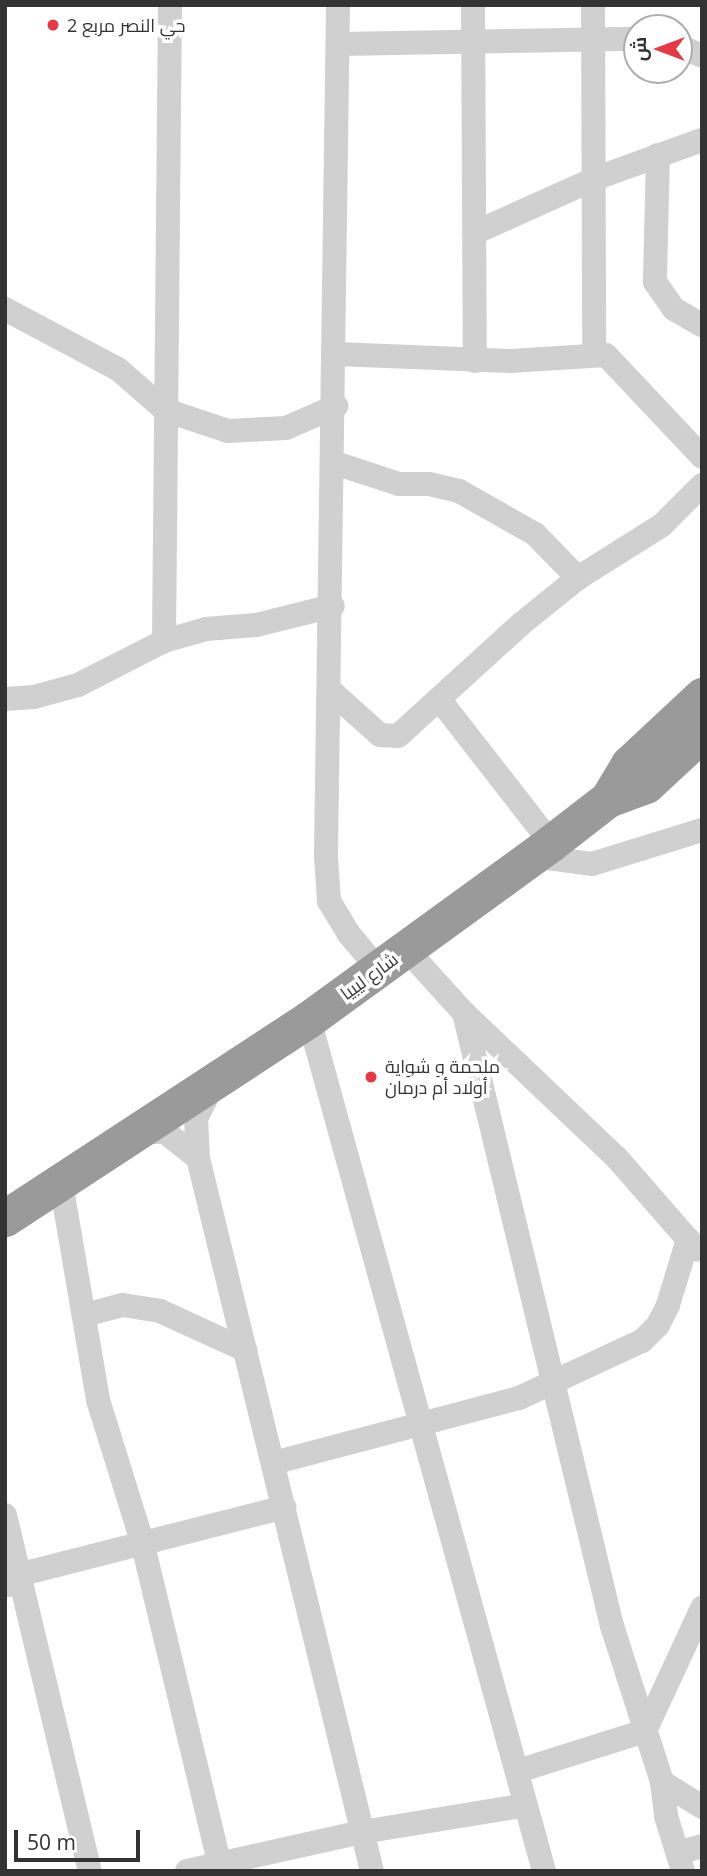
<!DOCTYPE html>
<html>
<head>
<meta charset="utf-8">
<style>
  body { margin:0 }
  #map { position:relative; width:707px; height:1876px; overflow:hidden; background:#fff; font-family:"Open Sans",Cairo,sans-serif }
  div>[style] { position:absolute }
  .minor>* { height:24px; margin:-12px; padding:0 12px; transform-origin:12px; border-radius:12px; background:#d0d0d0 }
  .highway>* { height:37px; margin:-18.5px; padding:0 18.5px; transform-origin:18.5px; border-radius:18.5px; background:#9a9a9a }
  .dots>* { width:19px; height:19px; translate:-50% -50%; box-sizing:border-box; border:4px solid #fff; border-radius:50% }
  span { translate:-50% -50%; white-space:nowrap; text-align:center; line-height:1.15; -webkit-text-stroke:7px #fff; paint-order:stroke }
  .poi-label { font-size:18px; color:#333 }
  .left { translate:0 -50%; text-align:left }
  .street-label { font-size:18px; color:#333 }
  .frame { position:absolute; inset:0; border:7px solid #333; pointer-events:none }
  .north { position:absolute; left:623px; top:14px; width:70px; height:70px; box-sizing:border-box; background:#fff; border:2px solid #adadad; border-radius:50%; rotate:270deg; font-size:19px; font-weight:700; line-height:28px; text-align:center; color:#333 }
  .north::after { content:''; display:block; margin:auto; width:24px; height:32px; background:#e63946; clip-path:polygon(50% 0,100% 100%,50% 72%,0 100%) }
  .scale { position:absolute; left:14px; top:1830px; width:126px; height:32px; box-sizing:border-box; border:4px solid #333; border-top:0; padding-left:9px; font-size:21px; line-height:24px; white-space:nowrap; color:#333; -webkit-text-stroke:5px #fff; paint-order:stroke }
</style>
</head>
<body>
<div id="map">
  <div class="minor">
    <i style="left:338px;top:5px;width:852px;rotate:90.81deg"></i>
    <i style="left:326px;top:857px;width:44px;rotate:86.1deg"></i>
    <i style="left:329px;top:901px;width:39px;rotate:59deg"></i>
    <i style="left:349px;top:934px;width:47px;rotate:50.2deg"></i>
    <i style="left:473px;top:5px;width:356px;rotate:89.7deg"></i>
    <i style="left:593px;top:5px;width:348px;rotate:89.8deg"></i>
    <i style="left:339px;top:44px;width:298px;rotate:-1deg"></i>
    <i style="left:679px;top:46px;width:25px;rotate:23deg"></i>
    <i style="left:658px;top:155px;width:127px;rotate:91.4deg"></i>
    <i style="left:655px;top:282px;width:33px;rotate:55deg"></i>
    <i style="left:674px;top:309px;width:32px;rotate:30deg"></i>
    <i style="left:474px;top:233px;width:132px;rotate:-24.2deg"></i>
    <i style="left:594px;top:179px;width:115px;rotate:-19.9deg"></i>
    <i style="left:5px;top:309px;width:128px;rotate:28deg"></i>
    <i style="left:118px;top:369px;width:62px;rotate:41.1deg"></i>
    <i style="left:165px;top:410px;width:66px;rotate:18.4deg"></i>
    <i style="left:228px;top:431px;width:58px;rotate:-3deg"></i>
    <i style="left:286px;top:428px;width:55px;rotate:-23.7deg"></i>
    <i style="left:336px;top:354px;width:175px;rotate:2.3deg"></i>
    <i style="left:511px;top:361px;width:95px;rotate:-3.6deg"></i>
    <i style="left:606px;top:355px;width:140px;rotate:46.7deg"></i>
    <i style="left:335px;top:463px;width:67px;rotate:18.2deg"></i>
    <i style="left:399px;top:484px;width:30px"></i>
    <i style="left:429px;top:484px;width:31px;rotate:13deg"></i>
    <i style="left:459px;top:491px;width:87px;rotate:29.5deg"></i>
    <i style="left:535px;top:534px;width:62px;rotate:45.7deg"></i>
    <i style="left:164px;top:641px;width:636px;rotate:-89.46deg"></i>
    <i style="left:332px;top:692px;width:64px;rotate:41.9deg"></i>
    <i style="left:380px;top:735px;width:18px;rotate:3deg"></i>
    <i style="left:398px;top:736px;width:166px;rotate:-42.3deg"></i>
    <i style="left:521px;top:624px;width:73px;rotate:-38.9deg"></i>
    <i style="left:578px;top:578px;width:99px;rotate:-32.2deg"></i>
    <i style="left:662px;top:525px;width:57px;rotate:-45deg"></i>
    <i style="left:5px;top:699px;width:29px;rotate:-4deg"></i>
    <i style="left:34px;top:697px;width:46px;rotate:-15.3deg"></i>
    <i style="left:78px;top:685px;width:97px;rotate:-27.1deg"></i>
    <i style="left:164px;top:641px;width:44px;rotate:-15.9deg"></i>
    <i style="left:206px;top:629px;width:50px;rotate:-4.6deg"></i>
    <i style="left:256px;top:625px;width:79px;rotate:-13.9deg"></i>
    <i style="left:439px;top:699px;width:182px;rotate:52.1deg"></i>
    <i style="left:533px;top:856px;width:60px;rotate:7.7deg"></i>
    <i style="left:592px;top:864px;width:115px;rotate:-17.2deg"></i>
    <i style="left:406px;top:949px;width:86px;rotate:47.8deg"></i>
    <i style="left:464px;top:1013px;width:209px;rotate:43.5deg"></i>
    <i style="left:616px;top:1157px;width:123px;rotate:48.9deg"></i>
    <i style="left:464px;top:1013px;width:631px;rotate:76.43deg"></i>
    <i style="left:612px;top:1626px;width:164px;rotate:72.2deg"></i>
    <i style="left:662px;top:1782px;width:34px;rotate:83deg"></i>
    <i style="left:666px;top:1816px;width:58px;rotate:72.8deg"></i>
    <i style="left:309px;top:1019px;width:884px;rotate:74.58deg"></i>
    <i style="left:213px;top:1085px;width:37px;rotate:117deg"></i>
    <i style="left:196px;top:1118px;width:40px;rotate:87.1deg"></i>
    <i style="left:198px;top:1158px;width:734px;rotate:76.29deg"></i>
    <i style="left:137px;top:1132px;width:28px"></i>
    <i style="left:165px;top:1132px;width:42px;rotate:38.2deg"></i>
    <i style="left:61px;top:1183px;width:220px;rotate:80.3deg"></i>
    <i style="left:98px;top:1400px;width:148px;rotate:72.7deg"></i>
    <i style="left:142px;top:1541px;width:339px;rotate:76.5deg"></i>
    <i style="left:85px;top:1315px;width:39px;rotate:-15deg"></i>
    <i style="left:123px;top:1305px;width:37px;rotate:9deg"></i>
    <i style="left:160px;top:1311px;width:94px;rotate:24.6deg"></i>
    <i style="left:273px;top:1463px;width:254px;rotate:-14.8deg"></i>
    <i style="left:519px;top:1398px;width:136px;rotate:-24.9deg"></i>
    <i style="left:642px;top:1341px;width:23px;rotate:-45deg"></i>
    <i style="left:658px;top:1325px;width:22px;rotate:-63deg"></i>
    <i style="left:668px;top:1305px;width:69px;rotate:-73.1deg"></i>
    <i style="left:5px;top:1515px;width:366px;rotate:76.6deg"></i>
    <i style="left:8px;top:1585px;width:14px;rotate:-45deg"></i>
    <i style="left:18px;top:1575px;width:275px;rotate:-14.3deg"></i>
    <i style="left:645px;top:1731px;width:136px;rotate:-65.1deg"></i>
    <i style="left:518px;top:1771px;width:133px;rotate:-17.5deg"></i>
    <i style="left:662px;top:1782px;width:47px;rotate:32deg"></i>
    <i style="left:678px;top:1853px;width:25px;rotate:-16deg"></i>
    <i style="left:187px;top:1871px;width:179px;rotate:-12.6deg"></i>
    <i style="left:362px;top:1832px;width:166px;rotate:-9.3deg"></i>
  </div>
  <div class="highway">
    <i style="left:608px;top:799px;width:40px;rotate:-20.2deg"></i>
    <i style="left:646px;top:785px;width:76px;rotate:-42.9deg"></i>
    <i style="left:5px;top:1218px;width:363px;rotate:-33.2deg"></i>
    <i style="left:309px;top:1019px;width:299px;rotate:-36deg"></i>
    <i style="left:551px;top:843px;width:72px;rotate:-37.7deg"></i>
    <i style="left:608px;top:799px;width:41px;rotate:-59deg"></i>
    <i style="left:629px;top:764px;width:100px;rotate:-43deg"></i>
  </div>
  <div class="dots">
    <i style="left:53px;top:25px;background:#e63946"></i>
    <i style="left:371px;top:1077px;background:#e63946"></i>
  </div>
  <div class="poi-label">
    <span class="left" style="left:67px;top:25px">حي النصر مربع 2</span>
    <span class="left" style="left:385px;top:1077px">ملحمة و شواية<br>أولاد أم درمان</span>
  </div>
  <div class="street-label">
    <span style="left:369px;top:976px;rotate:-36deg">شارع ليبيا</span>
  </div>
  <div class="frame"></div>
  <div class="north">ش</div>
  <div class="scale">50 m</div>
</div>
</body>
</html>
